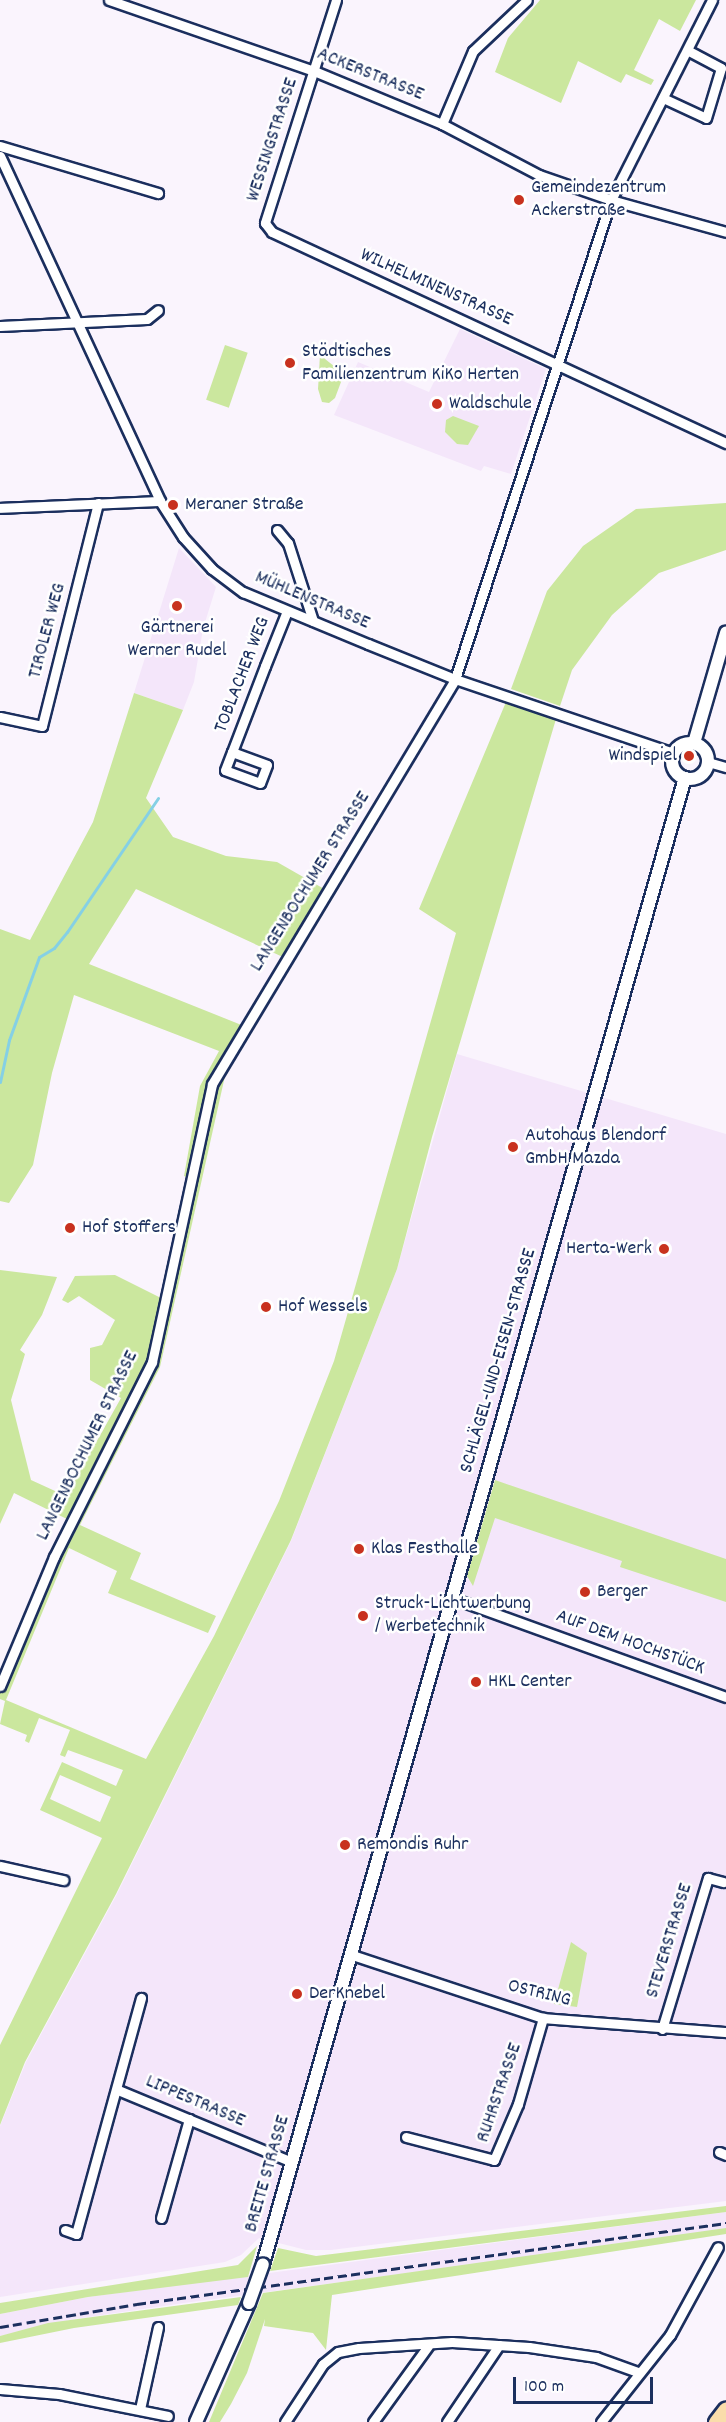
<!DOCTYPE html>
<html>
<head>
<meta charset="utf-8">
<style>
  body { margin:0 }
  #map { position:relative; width:726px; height:2422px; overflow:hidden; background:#faf4fd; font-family:Dekko,sans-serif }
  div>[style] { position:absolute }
  .built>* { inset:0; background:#f4e6fa }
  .green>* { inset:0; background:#cbe79e; transform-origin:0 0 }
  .stream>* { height:3px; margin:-1.5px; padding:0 1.5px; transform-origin:1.5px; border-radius:1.5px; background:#85d0e5 }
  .roads { filter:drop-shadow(2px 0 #1b2f5e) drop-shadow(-2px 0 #1b2f5e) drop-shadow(0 2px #1b2f5e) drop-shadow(0 -2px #1b2f5e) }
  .minor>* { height:9px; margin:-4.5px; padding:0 4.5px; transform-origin:4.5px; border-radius:4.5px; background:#fff }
  .tertiary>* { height:12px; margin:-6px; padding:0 6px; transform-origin:6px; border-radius:6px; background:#fff }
  .tertiary>.ring { margin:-6px; padding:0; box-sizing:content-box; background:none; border:12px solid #fff; border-radius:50% }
  .primary>* { height:15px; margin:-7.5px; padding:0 7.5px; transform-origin:7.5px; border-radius:7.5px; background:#faddab }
  .rail>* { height:3px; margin-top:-1.5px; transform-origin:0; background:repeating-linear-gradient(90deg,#1b2f5e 0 9px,transparent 0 13.5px) }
  .bridges { filter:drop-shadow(2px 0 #1b2f5e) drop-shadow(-2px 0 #1b2f5e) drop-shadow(0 2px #1b2f5e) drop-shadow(0 -2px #1b2f5e) }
  .tertiary-bridge>* { height:12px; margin:-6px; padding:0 6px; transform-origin:6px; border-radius:6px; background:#fff }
  .dots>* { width:16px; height:16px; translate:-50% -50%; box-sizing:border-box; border:3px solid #fff; border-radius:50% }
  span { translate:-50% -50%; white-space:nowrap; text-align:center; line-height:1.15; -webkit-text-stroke:5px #fff; paint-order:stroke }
  .street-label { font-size:20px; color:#1b2f5e }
  .poi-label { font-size:20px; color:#1b2f5e }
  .left { translate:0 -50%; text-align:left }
  .right { translate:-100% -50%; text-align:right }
  .scale { position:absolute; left:513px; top:2377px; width:140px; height:27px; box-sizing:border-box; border:3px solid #1b2f5e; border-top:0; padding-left:8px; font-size:18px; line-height:21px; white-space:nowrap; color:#1b2f5e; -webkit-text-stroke:4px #fff; paint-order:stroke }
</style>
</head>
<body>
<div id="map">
  <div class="built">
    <i style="clip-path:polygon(460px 329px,546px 369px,511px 474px,484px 466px,481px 471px,334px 415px,358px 362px,429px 392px)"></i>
    <i style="clip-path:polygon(179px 548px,216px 587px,203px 629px,194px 682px,183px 710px,134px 693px)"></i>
    <i style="clip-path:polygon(457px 1054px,726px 1134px,726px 2201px,331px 2250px,306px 2250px,259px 2238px,241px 2255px,225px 2262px,0 2297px,0 2126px,26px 2062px,116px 1896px,291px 1541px,397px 1269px)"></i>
    <i style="clip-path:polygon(726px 2212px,726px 2228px,701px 2234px,184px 2303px,75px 2319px,0 2336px,0 2314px,88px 2297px)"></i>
  </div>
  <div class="green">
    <i style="clip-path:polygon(540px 0,696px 0,680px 31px,659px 19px,634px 70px,654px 80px,651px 85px,626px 74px,621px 83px,578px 61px,561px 103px,495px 72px,508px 38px)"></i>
    <i style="left:225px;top:345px;width:24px;height:58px;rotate:19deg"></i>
    <i style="clip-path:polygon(320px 355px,344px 374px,335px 398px,329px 403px,322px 402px,318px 389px)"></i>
    <i style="clip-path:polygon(453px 416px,479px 426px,468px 445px,457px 444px,445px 432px,446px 420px)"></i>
    <i style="clip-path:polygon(726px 503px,726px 550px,659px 573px,612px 615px,572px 670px,560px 706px,511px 689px,547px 591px,583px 546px,636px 509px)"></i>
    <i style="clip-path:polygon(evenodd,134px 693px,183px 710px,146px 798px,173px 837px,226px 856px,277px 862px,326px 890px,338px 872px,346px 876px,225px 1076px,160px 1367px,80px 1525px,141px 1553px,130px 1579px,216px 1616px,208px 1633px,108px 1593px,117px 1571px,69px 1548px,6px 1700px,146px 1759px,214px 1636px,279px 1501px,334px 1361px,456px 933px,419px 909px,506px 702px,556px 719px,432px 1137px,397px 1269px,291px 1540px,116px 1894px,25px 2062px,0 2125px,0 2045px,102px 1838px,40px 1810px,62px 1762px,116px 1786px,123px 1770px,68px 1750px,65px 1757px,60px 1755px,70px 1730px,39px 1718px,29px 1743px,25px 1741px,27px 1735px,0 1724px,5px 1701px,0 1699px,0 1686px,73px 1522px,14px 1493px,0 1524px,0 1270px,57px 1277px,42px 1315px,20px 1350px,25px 1354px,11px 1400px,31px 1480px,66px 1496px,121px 1398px,90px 1380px,90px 1348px,102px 1345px,115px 1320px,79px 1296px,68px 1303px,62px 1300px,75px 1276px,115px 1275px,165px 1300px,192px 1179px,184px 1176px,200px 1086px,219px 1051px,74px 995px,52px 1073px,33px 1165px,9px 1203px,0 1201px,0 929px,30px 940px,93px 822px,134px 693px,136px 889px,285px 958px,244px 1026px,89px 964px,136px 889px,134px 693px,60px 1775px,111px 1797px,100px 1822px,50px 1799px,60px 1775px)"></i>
    <i style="clip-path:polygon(495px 1480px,726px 1559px,726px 1602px,620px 1567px,622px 1561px,495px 1518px,473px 1586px,467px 1576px)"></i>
    <i style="clip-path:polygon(571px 1942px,587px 1953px,577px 2007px,554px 2004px)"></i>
    <i style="clip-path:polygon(726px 2206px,726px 2212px,270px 2271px,278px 2248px,316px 2256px)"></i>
    <i style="clip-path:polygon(726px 2228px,726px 2234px,332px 2295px,326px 2350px,313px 2333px,264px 2326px,265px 2319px,247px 2373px,231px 2404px,220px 2422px,209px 2422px,263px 2293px)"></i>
    <i style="clip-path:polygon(257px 2246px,248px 2277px,88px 2297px,0 2314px,0 2303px,238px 2265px)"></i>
    <i style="clip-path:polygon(241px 2297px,238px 2305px,74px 2328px,0 2343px,0 2336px,48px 2323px)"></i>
  </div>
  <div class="stream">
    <i style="left:0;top:1082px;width:43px;rotate:-77.9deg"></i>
    <i style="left:9px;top:1040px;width:88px;rotate:-70.1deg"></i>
    <i style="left:39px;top:957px;width:17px;rotate:-31deg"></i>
    <i style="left:54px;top:948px;width:21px;rotate:-51deg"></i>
    <i style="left:67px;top:932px;width:162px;rotate:-55.8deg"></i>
  </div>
  <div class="roads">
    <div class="minor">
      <i style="left:109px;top:0;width:217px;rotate:19.1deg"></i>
      <i style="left:314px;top:71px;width:139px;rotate:22.5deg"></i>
      <i style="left:442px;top:124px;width:110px;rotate:27.7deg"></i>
      <i style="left:539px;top:175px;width:76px;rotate:19.1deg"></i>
      <i style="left:611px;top:200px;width:119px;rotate:15.5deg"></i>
      <i style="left:336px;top:0;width:234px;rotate:107.7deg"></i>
      <i style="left:265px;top:223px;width:11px;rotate:52deg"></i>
      <i style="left:272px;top:232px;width:501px;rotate:24.93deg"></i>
      <i style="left:663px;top:98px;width:47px;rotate:24.9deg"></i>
      <i style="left:706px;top:118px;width:52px;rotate:-73.3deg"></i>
      <i style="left:721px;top:68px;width:38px;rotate:-152deg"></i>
      <i style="left:442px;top:124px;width:79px;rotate:-67deg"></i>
      <i style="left:473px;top:51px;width:74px;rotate:-43.4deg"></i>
      <i style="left:0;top:146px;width:165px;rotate:16.6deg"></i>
      <i style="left:0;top:156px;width:380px;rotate:65.1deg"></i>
      <i style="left:160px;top:501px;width:43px;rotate:57.4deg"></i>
      <i style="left:183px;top:537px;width:43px;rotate:47.8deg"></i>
      <i style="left:212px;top:569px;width:39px;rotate:37deg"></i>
      <i style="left:243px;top:592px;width:135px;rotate:22.6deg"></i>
      <i style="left:368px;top:644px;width:94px;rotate:21.9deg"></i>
      <i style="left:455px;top:679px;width:230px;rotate:18.7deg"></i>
      <i style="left:0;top:326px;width:147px;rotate:-2.7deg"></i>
      <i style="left:147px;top:319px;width:14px;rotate:-39deg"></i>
      <i style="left:0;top:508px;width:160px;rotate:-2.5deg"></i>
      <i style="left:277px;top:530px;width:17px;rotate:50deg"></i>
      <i style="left:288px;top:543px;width:82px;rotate:72.2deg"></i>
      <i style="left:0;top:717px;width:43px;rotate:12.1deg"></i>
      <i style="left:42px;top:726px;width:230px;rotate:-75.9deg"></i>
      <i style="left:232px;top:752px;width:37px;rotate:20deg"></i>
      <i style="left:267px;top:765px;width:19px;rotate:111deg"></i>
      <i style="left:260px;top:783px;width:37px;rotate:-160deg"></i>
      <i style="left:225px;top:770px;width:19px;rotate:-69deg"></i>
      <i style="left:232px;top:752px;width:92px;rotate:-69deg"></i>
      <i style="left:265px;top:666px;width:59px;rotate:-68.2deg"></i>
      <i style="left:708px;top:762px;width:19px;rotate:16deg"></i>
      <i style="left:455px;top:1599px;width:288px;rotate:19.9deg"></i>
      <i style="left:0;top:1686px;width:140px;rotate:-67.3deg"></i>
      <i style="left:54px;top:1557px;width:218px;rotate:-63.3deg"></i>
      <i style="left:152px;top:1362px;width:284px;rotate:-77.8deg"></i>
      <i style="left:212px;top:1084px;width:472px;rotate:-59deg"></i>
      <i style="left:455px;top:679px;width:504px;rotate:-71.96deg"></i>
      <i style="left:611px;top:200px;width:224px;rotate:-63.2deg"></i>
      <i style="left:0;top:1866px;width:65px;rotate:12.5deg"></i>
      <i style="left:352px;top:1955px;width:201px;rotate:18.3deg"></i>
      <i style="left:543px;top:2018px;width:184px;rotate:4.4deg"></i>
      <i style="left:662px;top:2029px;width:158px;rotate:-73.1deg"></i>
      <i style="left:708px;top:1878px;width:16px;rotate:15deg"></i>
      <i style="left:118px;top:2090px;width:188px;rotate:22.5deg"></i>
      <i style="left:406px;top:2137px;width:91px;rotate:14.6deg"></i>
      <i style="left:494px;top:2160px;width:61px;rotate:-66.8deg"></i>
      <i style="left:518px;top:2104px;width:90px;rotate:-73.8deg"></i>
      <i style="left:719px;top:2152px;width:8px;rotate:23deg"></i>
      <i style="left:161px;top:2218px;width:103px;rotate:-74.2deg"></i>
      <i style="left:65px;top:2230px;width:12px;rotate:20deg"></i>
      <i style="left:76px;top:2234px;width:245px;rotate:-74.6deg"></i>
      <i style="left:0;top:2389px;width:59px;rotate:4.8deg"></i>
      <i style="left:59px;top:2394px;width:111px;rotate:11.4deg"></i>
      <i style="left:140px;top:2409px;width:84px;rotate:-77.6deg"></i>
      <i style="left:285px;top:2422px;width:69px;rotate:-56.8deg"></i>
      <i style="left:323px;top:2364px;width:19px;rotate:-39deg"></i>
      <i style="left:338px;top:2352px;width:21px;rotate:-11deg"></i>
      <i style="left:359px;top:2348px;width:93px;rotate:-3.7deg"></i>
      <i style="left:452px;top:2342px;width:77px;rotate:3.7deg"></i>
      <i style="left:529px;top:2347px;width:68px;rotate:8.5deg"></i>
      <i style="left:596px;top:2357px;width:45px;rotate:19.7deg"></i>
      <i style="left:373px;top:2422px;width:94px;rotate:-54.1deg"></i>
      <i style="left:447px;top:2422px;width:93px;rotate:-56deg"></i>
      <i style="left:601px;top:2422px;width:111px;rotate:-51.6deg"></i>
      <i style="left:670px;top:2335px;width:100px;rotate:-61.4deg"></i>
    </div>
    <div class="tertiary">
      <i class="ring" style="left:672px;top:743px;width:24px;height:24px"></i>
      <i style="left:694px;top:743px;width:115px;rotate:-73.8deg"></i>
      <i style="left:263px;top:2264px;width:1545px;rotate:-74.15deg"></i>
      <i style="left:196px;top:2422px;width:130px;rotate:-66deg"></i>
    </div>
    <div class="primary">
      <i style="left:716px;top:2422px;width:16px;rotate:-52deg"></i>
    </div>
  </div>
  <div class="rail">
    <i style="left:0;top:2327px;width:139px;rotate:-9.5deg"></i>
    <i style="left:137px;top:2304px;width:595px;rotate:-7.83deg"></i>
  </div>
  <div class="bridges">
    <div class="tertiary-bridge">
      <i style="left:249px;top:2303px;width:41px;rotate:-70.3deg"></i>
    </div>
  </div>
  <div class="dots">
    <i style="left:519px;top:200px;background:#c8321e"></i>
    <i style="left:290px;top:363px;background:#c8321e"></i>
    <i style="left:437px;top:404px;background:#c8321e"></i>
    <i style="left:173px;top:505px;background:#c8321e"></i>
    <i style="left:177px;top:606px;background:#c8321e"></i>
    <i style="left:689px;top:756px;background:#c8321e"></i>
    <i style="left:513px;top:1147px;background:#c8321e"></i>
    <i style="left:70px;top:1228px;background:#c8321e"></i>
    <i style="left:664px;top:1249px;background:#c8321e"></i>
    <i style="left:266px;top:1307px;background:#c8321e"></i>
    <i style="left:359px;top:1549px;background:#c8321e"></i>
    <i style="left:585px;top:1592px;background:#c8321e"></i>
    <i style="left:363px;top:1616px;background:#c8321e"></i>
    <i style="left:476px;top:1682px;background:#c8321e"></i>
    <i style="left:345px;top:1845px;background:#c8321e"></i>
    <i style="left:297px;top:1994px;background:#c8321e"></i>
  </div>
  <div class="street-label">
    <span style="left:370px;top:75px;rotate:22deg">ACKERSTRASSE</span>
    <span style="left:273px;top:140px;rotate:-72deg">WESSINGSTRASSE</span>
    <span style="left:436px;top:288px;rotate:24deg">WILHELMINENSTRASSE</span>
    <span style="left:312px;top:601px;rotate:23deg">MÜHLENSTRASSE</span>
    <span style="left:48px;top:631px;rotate:-75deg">TIROLER WEG</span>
    <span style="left:243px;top:675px;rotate:-69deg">TOBLACHER WEG</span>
    <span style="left:311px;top:882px;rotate:-58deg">LANGENBOCHUMER STRASSE</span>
    <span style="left:499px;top:1361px;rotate:-74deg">SCHLÄGEL-UND-EISEN-STRASSE</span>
    <span style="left:88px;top:1446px;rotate:-64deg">LANGENBOCHUMER STRASSE</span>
    <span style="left:630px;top:1643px;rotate:20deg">AUF DEM HOCHSTÜCK</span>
    <span style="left:670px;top:1941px;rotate:-73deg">STEVERSTRASSE</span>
    <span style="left:539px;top:1994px;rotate:14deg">OSTRING</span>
    <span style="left:500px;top:2093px;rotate:-71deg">RUHRSTRASSE</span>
    <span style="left:195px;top:2102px;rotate:23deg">LIPPESTRASSE</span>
    <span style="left:268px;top:2174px;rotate:-74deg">BREITE STRASSE</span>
  </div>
  <div class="poi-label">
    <span class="left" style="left:531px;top:200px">Gemeindezentrum<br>Ackerstraße</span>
    <span class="left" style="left:302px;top:364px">Städtisches<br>Familienzentrum KiKo Herten</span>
    <span class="left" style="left:449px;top:404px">Waldschule</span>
    <span class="left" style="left:185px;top:505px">Meraner Straße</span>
    <span style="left:177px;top:640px">Gärtnerei<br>Werner Rudel</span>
    <span class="right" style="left:677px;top:756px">Windspiel</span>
    <span class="left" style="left:525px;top:1148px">Autohaus Blendorf<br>GmbH Mazda</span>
    <span class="left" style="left:82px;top:1228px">Hof Stoffers</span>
    <span class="right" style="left:652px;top:1249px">Herta-Werk</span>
    <span class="left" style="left:278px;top:1307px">Hof Wessels</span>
    <span class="left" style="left:371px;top:1549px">Klas Festhalle</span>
    <span class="left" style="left:597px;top:1592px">Berger</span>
    <span class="left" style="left:375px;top:1616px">Struck-Lichtwerbung<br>/ Werbetechnik</span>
    <span class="left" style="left:488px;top:1682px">HKL Center</span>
    <span class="left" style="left:357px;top:1845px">Remondis Ruhr</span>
    <span class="left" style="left:309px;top:1994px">DerKnebel</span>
  </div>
  <div class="scale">100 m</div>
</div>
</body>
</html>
